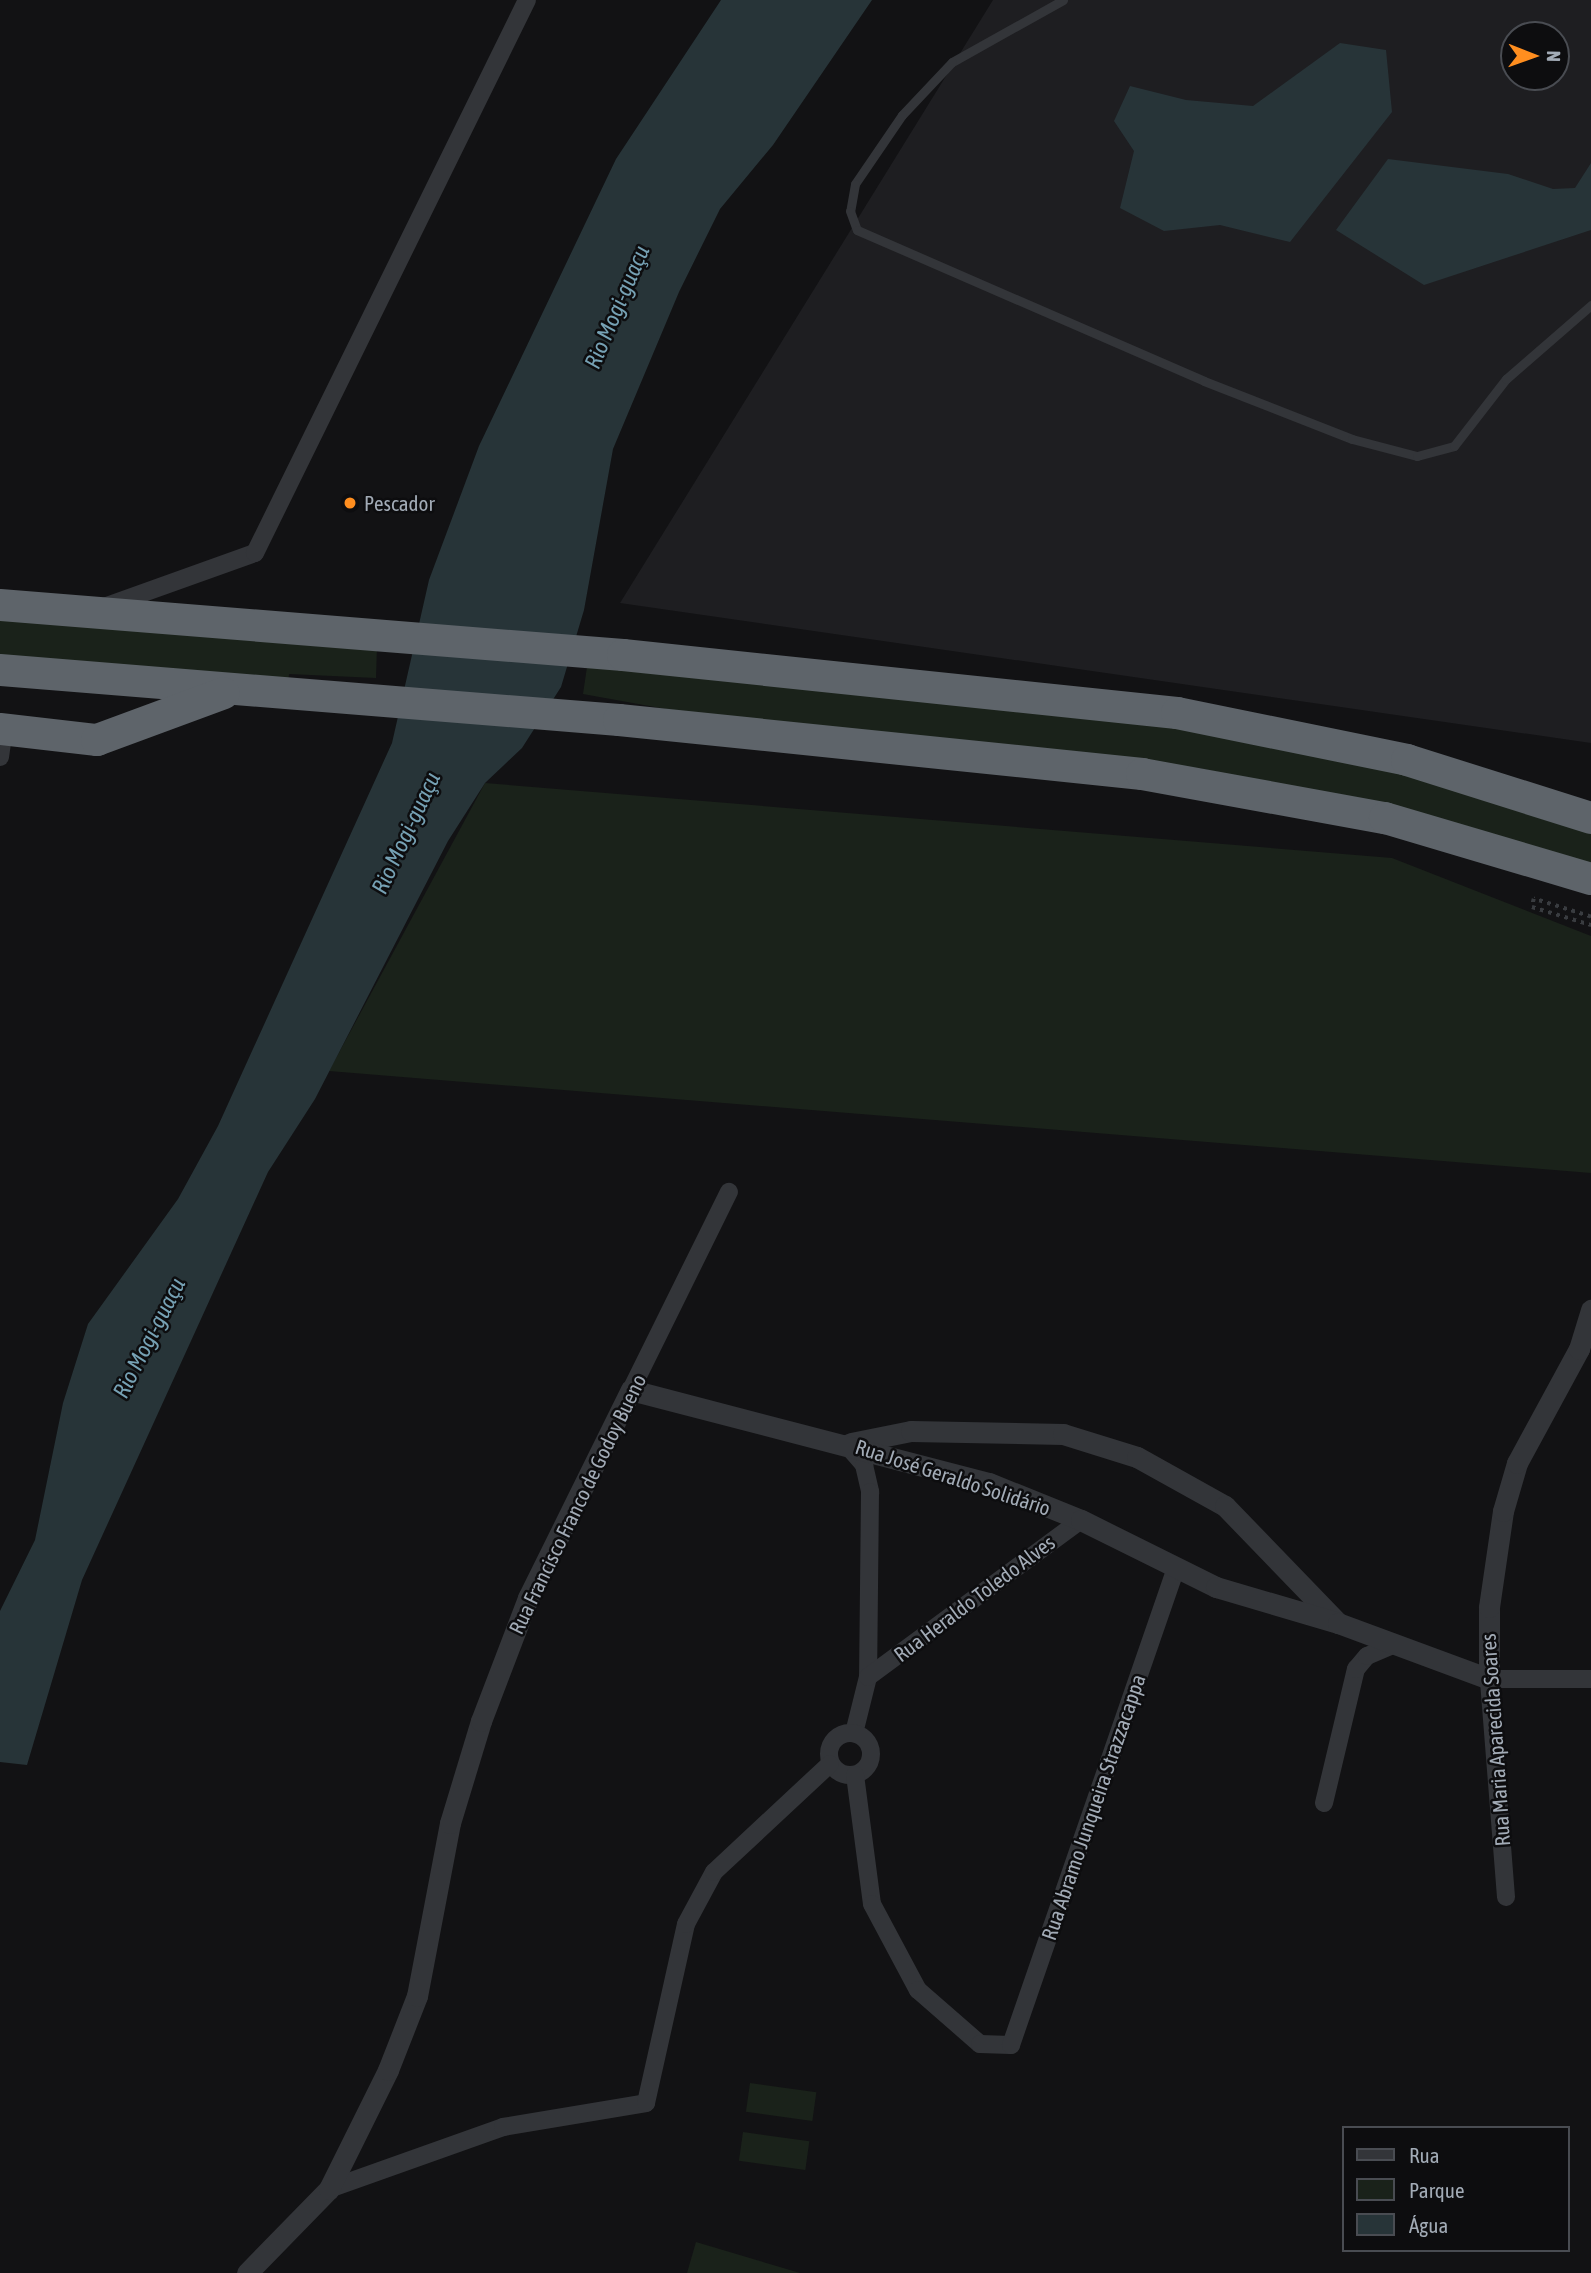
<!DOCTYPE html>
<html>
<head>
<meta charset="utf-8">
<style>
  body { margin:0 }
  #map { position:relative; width:1591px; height:2273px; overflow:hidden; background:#121214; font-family:"Asap Condensed",sans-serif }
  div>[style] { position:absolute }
  .built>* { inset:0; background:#1e1e21 }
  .green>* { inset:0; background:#1a221a; transform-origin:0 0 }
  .water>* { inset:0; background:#273438 }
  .path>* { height:3.5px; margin-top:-1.75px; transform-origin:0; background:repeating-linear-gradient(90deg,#393c40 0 3.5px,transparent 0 8.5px) }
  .service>* { height:9px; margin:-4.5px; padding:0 4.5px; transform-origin:4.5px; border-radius:4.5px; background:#333539 }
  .minor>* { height:18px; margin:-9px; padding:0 9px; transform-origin:9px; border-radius:9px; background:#333539 }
  .minor>.ring { margin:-9px; padding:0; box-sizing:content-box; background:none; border:18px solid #333539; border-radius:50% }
  .tertiary>* { height:21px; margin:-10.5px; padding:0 10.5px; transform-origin:10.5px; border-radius:10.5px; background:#333539 }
  .motorway>* { height:32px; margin:-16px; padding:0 16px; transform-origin:16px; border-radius:16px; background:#5e646a }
  .dots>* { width:19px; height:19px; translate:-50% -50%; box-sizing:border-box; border:4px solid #0d0d0f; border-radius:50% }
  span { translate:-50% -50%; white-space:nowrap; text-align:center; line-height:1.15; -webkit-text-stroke:5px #0d0d0f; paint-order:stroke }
  .poi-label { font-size:21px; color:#a2abb6 }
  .left { translate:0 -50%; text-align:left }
  .street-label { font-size:21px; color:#a2abb6 }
  .water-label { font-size:23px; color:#76a1b4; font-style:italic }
  .legend { position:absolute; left:1342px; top:2126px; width:228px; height:126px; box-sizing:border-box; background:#0d0d0f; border:2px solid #494c52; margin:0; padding:9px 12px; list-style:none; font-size:21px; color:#a2abb6 }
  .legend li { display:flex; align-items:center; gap:14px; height:35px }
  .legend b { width:35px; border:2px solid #494c52 }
  .north { position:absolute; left:1500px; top:21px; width:70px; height:70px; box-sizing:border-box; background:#0d0d0f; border:2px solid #494c52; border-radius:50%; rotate:91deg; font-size:19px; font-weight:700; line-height:28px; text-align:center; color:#a2abb6 }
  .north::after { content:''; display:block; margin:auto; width:24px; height:32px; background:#ff8e1f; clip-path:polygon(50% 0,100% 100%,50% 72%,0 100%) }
</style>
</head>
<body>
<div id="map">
  <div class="built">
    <i style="clip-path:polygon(evenodd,993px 0,1591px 0,1591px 743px,620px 603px,993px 0,1514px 35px,1556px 35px,1556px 77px,1514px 77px,1514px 35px)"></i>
  </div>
  <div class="green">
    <i style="clip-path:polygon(0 616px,377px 646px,376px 678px,289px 674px,288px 683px,0 659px)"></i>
    <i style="clip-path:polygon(587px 667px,1125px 717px,1311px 748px,1591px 830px,1591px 864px,1408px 811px,1203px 769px,688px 713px,583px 694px)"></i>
    <i style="clip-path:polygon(485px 783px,1392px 858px,1591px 936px,1591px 1173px,329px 1071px)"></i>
    <i style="left:750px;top:2083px;width:67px;height:29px;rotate:8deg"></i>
    <i style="left:743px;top:2132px;width:67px;height:29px;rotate:8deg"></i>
    <i style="clip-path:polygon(696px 2242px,800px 2273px,687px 2273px)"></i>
  </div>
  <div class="water">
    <i style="clip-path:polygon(721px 0,872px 0,773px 145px,720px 209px,679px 292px,613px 449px,584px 610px,561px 687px,522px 748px,485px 783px,448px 841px,315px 1099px,268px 1172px,82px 1580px,27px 1765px,0 1762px,0 1611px,35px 1540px,63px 1403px,88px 1324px,178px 1199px,218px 1126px,392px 743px,429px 580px,479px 446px,616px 159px)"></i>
    <i style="clip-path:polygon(1340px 43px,1386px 50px,1392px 112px,1290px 242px,1220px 225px,1164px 231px,1120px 208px,1134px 151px,1114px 121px,1130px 86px,1186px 100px,1253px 106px)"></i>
    <i style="clip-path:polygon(1388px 159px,1508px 174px,1553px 189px,1575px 188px,1591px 163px,1591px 230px,1424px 285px,1336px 230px)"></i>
  </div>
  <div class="path">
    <i style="left:1591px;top:917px;width:60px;rotate:-162.5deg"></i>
    <i style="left:1534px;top:899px;width:8px;rotate:104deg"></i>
    <i style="left:1532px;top:907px;width:62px;rotate:17deg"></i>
  </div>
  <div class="service">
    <i style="left:1063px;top:0;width:127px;rotate:150.8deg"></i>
    <i style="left:952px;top:62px;width:73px;rotate:133.3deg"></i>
    <i style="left:902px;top:115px;width:83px;rotate:124.3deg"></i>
    <i style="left:855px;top:184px;width:27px;rotate:100deg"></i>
    <i style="left:850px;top:211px;width:20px;rotate:70deg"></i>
    <i style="left:857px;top:230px;width:378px;rotate:23.5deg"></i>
    <i style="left:1204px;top:381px;width:159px;rotate:21.4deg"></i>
    <i style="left:1352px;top:439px;width:67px;rotate:14.7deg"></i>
    <i style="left:1417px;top:456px;width:38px;rotate:-15deg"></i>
    <i style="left:1454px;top:446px;width:85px;rotate:-52.2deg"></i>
    <i style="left:1506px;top:379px;width:113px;rotate:-41deg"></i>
  </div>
  <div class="minor">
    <i style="left:104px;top:607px;width:160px;rotate:-19.7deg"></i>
    <i style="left:255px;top:553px;width:616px;rotate:-63.81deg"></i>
    <i style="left:0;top:757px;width:27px;rotate:-82deg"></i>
    <i style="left:631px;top:1390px;width:221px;rotate:-63.7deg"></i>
    <i style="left:846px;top:1444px;width:28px;rotate:49deg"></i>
    <i style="left:864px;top:1465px;width:28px;rotate:77deg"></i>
    <i style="left:870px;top:1492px;width:185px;rotate:90.6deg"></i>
    <i style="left:868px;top:1677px;width:58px;rotate:104deg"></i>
    <i style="left:868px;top:1677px;width:265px;rotate:-36.4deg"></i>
    <i class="ring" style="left:829px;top:1733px;width:24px;height:24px"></i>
    <i style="left:855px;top:1775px;width:130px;rotate:82.5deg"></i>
    <i style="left:872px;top:1904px;width:98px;rotate:61.9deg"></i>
    <i style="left:918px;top:1990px;width:82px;rotate:41.1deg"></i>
    <i style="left:980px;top:2044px;width:31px;rotate:2deg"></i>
    <i style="left:1011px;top:2045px;width:505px;rotate:-70.92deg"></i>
    <i style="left:1324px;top:1803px;width:138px;rotate:-76.6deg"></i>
    <i style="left:1356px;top:1669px;width:17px;rotate:-50deg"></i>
    <i style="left:1367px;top:1656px;width:30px;rotate:-23deg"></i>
    <i style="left:1506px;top:1897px;width:219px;rotate:-94.5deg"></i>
    <i style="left:1489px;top:1679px;width:102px"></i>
    <i style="left:329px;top:2189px;width:185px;rotate:-19.6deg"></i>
    <i style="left:503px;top:2127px;width:145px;rotate:-9.5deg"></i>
    <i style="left:646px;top:2103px;width:183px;rotate:-77.4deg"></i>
    <i style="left:686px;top:1924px;width:59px;rotate:-61.7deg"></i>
    <i style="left:714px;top:1872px;width:158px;rotate:-43deg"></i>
  </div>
  <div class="tertiary">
    <i style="left:851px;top:1443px;width:61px;rotate:-11.3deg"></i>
    <i style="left:911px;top:1431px;width:152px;rotate:1.1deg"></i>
    <i style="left:1063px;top:1434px;width:77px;rotate:17.3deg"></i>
    <i style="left:1137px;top:1457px;width:101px;rotate:29.1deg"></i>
    <i style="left:1225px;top:1506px;width:163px;rotate:46deg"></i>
    <i style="left:247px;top:2273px;width:117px;rotate:-45.7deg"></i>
    <i style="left:329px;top:2189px;width:133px;rotate:-63.6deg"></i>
    <i style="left:388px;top:2070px;width:79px;rotate:-68.6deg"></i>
    <i style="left:417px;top:1996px;width:176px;rotate:-79.2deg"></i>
    <i style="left:450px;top:1823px;width:107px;rotate:-73.1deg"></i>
    <i style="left:481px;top:1721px;width:132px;rotate:-69.1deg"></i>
    <i style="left:528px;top:1598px;width:232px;rotate:-63.7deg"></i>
    <i style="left:631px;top:1390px;width:370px;rotate:14.6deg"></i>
    <i style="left:989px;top:1483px;width:99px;rotate:21.9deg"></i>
    <i style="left:1081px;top:1520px;width:151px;rotate:26.4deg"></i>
    <i style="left:1216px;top:1587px;width:127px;rotate:16.4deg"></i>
    <i style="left:1338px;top:1623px;width:161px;rotate:20.3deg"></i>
    <i style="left:1489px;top:1679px;width:72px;rotate:-90deg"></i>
    <i style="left:1489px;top:1607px;width:97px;rotate:-81.7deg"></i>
    <i style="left:1503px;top:1511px;width:50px;rotate:-73.7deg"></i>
    <i style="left:1517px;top:1463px;width:130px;rotate:-61.5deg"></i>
    <i style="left:1579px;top:1349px;width:41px;rotate:-72.9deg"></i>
  </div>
  <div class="motorway">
    <i style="left:0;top:605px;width:625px;rotate:4.59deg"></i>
    <i style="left:623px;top:655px;width:557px;rotate:5.98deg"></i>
    <i style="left:1177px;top:713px;width:235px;rotate:11.5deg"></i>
    <i style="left:1407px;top:760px;width:193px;rotate:17.5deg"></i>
    <i style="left:0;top:670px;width:621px;rotate:4.62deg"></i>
    <i style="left:619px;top:720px;width:526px;rotate:5.89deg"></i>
    <i style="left:1142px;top:774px;width:247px;rotate:10.3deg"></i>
    <i style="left:1385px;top:818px;width:215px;rotate:16.5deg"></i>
    <i style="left:0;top:729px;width:98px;rotate:6.5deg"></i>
    <i style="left:97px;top:740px;width:135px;rotate:-20.3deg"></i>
  </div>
  <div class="dots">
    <i style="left:350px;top:503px;background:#ff8e1f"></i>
  </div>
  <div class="poi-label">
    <span class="left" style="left:364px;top:503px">Pescador</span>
  </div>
  <div class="street-label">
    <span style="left:953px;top:1477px;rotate:18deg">Rua José Geraldo Solidário</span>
    <span style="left:577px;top:1504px;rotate:-64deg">Rua Francisco Franco de Godoy Bueno</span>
    <span style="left:974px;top:1598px;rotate:-37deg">Rua Heraldo Toledo Alves</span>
    <span style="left:1495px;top:1740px;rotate:-94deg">Rua Maria Aparecida Soares</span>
    <span style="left:1093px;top:1807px;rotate:-71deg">Rua Abramo Junqueira Strazzacappa</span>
  </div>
  <div class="water-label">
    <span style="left:617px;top:307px;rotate:-67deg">Rio Mogi-guaçu</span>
    <span style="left:406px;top:833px;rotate:-65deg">Rio Mogi-guaçu</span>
    <span style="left:149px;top:1338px;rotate:-63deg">Rio Mogi-guaçu</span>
  </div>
  <ul class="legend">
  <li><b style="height:9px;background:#333539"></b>Rua</li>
  <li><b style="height:19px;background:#1a221a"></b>Parque</li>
  <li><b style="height:19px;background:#273438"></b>Água</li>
  </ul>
  <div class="north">N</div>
</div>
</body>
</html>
